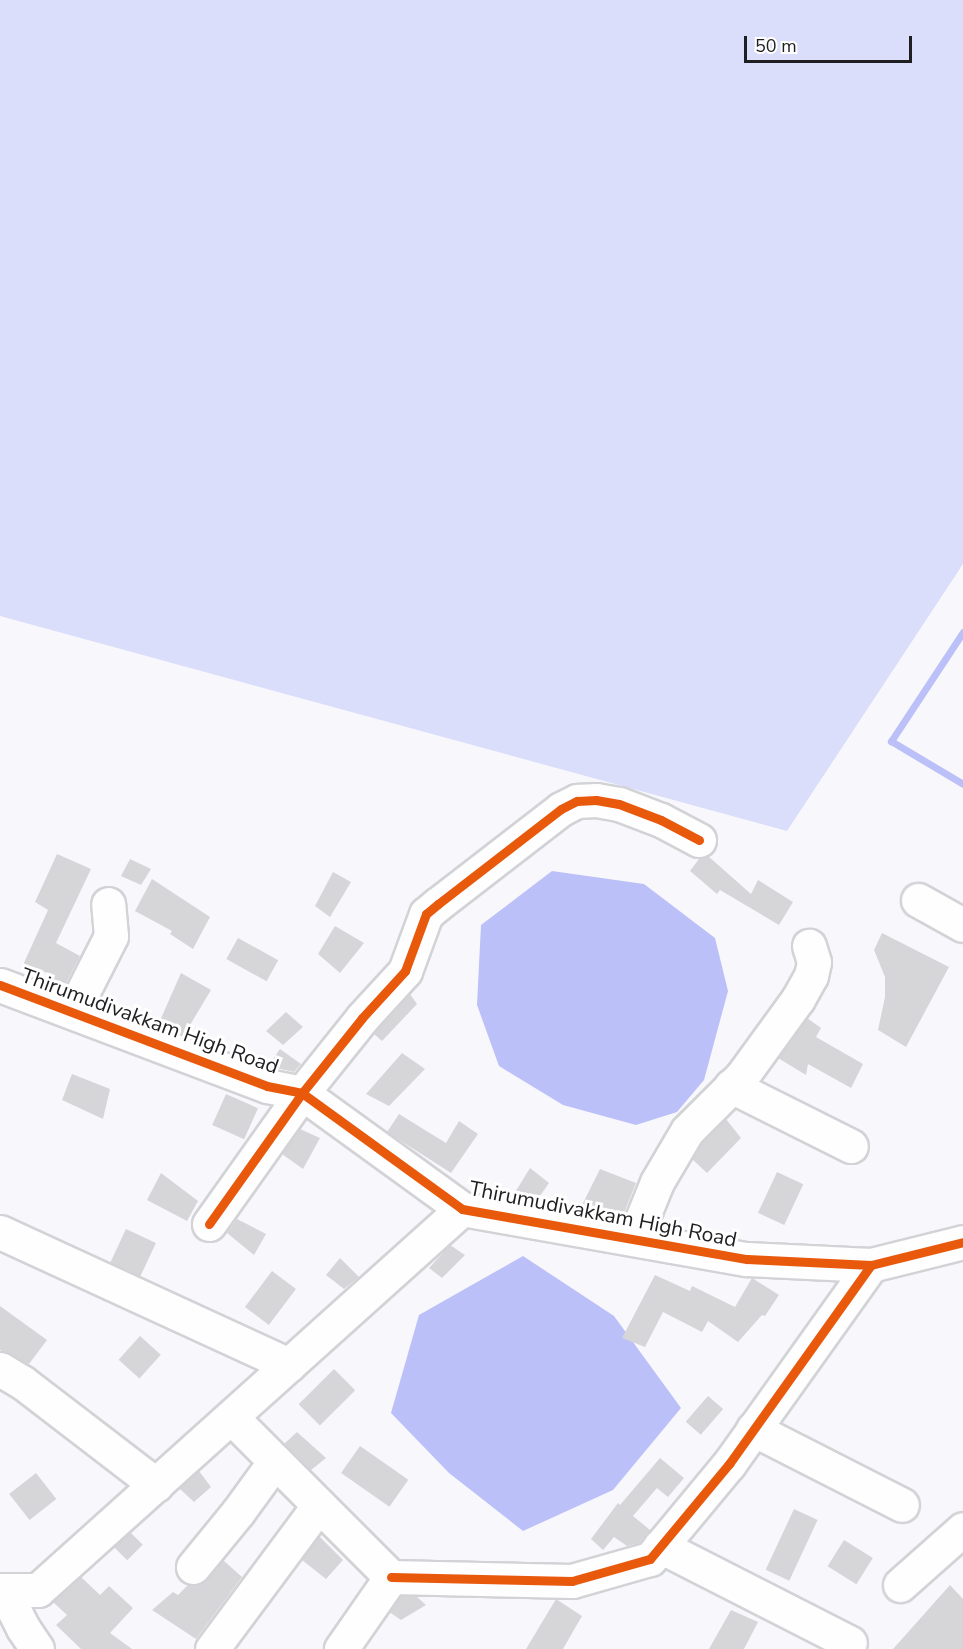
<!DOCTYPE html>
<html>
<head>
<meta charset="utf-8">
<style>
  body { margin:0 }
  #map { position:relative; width:963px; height:1649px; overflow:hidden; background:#f8f8fc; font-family:"Nunito Sans",sans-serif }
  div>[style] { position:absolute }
  .green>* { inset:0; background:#dbdefb }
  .water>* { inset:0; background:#bbc0f8 }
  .stream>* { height:7px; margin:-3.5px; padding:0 3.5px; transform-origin:3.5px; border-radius:3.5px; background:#bbc0f8 }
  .building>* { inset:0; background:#d6d6d9; transform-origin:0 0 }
  .roads { filter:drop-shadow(2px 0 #d2d3d6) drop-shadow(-2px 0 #d2d3d6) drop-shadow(0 2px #d2d3d6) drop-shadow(0 -2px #d2d3d6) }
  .minor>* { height:33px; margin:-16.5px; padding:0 16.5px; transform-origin:16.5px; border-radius:16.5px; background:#fefeff }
  .cycleway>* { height:9px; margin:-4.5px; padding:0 4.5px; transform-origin:4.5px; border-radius:4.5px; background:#e8590c }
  span { translate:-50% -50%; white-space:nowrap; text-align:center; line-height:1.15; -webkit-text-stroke:6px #fff; paint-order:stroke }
  .street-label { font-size:21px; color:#1f1f22 }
  .scale { position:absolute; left:744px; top:36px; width:168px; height:27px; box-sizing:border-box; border:3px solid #1f1f22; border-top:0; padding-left:8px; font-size:18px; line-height:21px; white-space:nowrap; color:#1f1f22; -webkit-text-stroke:4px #fff; paint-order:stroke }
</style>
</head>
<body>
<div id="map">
  <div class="green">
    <i style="clip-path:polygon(0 0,963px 0,963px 564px,787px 831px,0 616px)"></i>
  </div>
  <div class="water">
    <i style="clip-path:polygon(552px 871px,644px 884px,715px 938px,728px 991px,704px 1080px,677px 1112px,636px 1125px,563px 1105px,499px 1066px,477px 1005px,481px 925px)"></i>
    <i style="clip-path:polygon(523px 1256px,614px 1316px,681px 1408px,613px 1490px,523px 1531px,449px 1473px,391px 1413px,419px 1315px)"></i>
  </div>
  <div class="stream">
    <i style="left:963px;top:632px;width:131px;rotate:123.4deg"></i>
    <i style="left:891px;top:741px;width:84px;rotate:30.8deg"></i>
  </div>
  <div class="building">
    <i style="clip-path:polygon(57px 854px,91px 869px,56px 943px,80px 956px,63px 989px,47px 983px,51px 974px,23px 965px,48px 910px,35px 902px)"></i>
    <i style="clip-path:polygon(708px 856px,751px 894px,758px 880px,793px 902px,779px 925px,720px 890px,717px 894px,690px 871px,699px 859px)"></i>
    <i style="clip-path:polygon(130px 859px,151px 869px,141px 885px,121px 876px)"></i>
    <i style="clip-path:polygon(333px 872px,351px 882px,330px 917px,315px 906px)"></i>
    <i style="clip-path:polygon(152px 879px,210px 917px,193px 949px,170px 934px,172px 931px,135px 911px)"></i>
    <i style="clip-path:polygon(335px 926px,364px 943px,340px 973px,318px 954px)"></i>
    <i style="clip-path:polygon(882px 933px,949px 967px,906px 1047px,878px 1030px,885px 997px,885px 977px,874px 950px)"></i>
    <i style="left:238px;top:938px;width:46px;height:24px;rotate:29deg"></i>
    <i style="clip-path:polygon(181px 973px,211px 990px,184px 1035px,158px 1025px)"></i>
    <i style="clip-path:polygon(410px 994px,417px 1004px,382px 1041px,374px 1034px)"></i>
    <i style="clip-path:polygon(286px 1012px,303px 1027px,283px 1045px,266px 1031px)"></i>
    <i style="clip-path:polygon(807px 1018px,821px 1028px,816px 1037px,863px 1064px,851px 1088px,808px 1064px,806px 1075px,778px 1058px)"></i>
    <i style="clip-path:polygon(280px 1049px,301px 1064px,294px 1072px,268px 1066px)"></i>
    <i style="clip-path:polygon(402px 1053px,425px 1069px,389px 1106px,366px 1094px)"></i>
    <i style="clip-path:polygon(72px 1074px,110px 1089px,103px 1119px,62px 1100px)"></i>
    <i style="left:226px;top:1094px;width:35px;height:34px;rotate:24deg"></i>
    <i style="clip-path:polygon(399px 1114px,446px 1143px,459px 1121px,478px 1134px,451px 1173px,387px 1132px)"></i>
    <i style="clip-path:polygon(726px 1119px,741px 1138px,707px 1173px,692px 1159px,702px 1143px)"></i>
    <i style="clip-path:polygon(300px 1129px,320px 1138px,303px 1169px,282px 1154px)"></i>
    <i style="clip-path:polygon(530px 1168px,549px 1183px,535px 1203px,511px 1199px)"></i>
    <i style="clip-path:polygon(600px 1169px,636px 1183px,622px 1218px,579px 1211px)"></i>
    <i style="left:777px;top:1172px;width:29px;height:45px;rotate:25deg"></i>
    <i style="clip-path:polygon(161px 1173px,198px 1201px,187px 1221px,147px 1200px)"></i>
    <i style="clip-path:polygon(237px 1219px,266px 1234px,254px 1255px,227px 1233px)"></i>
    <i style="left:126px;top:1229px;width:33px;height:37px;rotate:25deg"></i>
    <i style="clip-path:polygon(450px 1245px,465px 1255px,442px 1278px,429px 1268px)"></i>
    <i style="clip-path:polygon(340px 1258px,359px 1277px,344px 1289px,326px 1275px)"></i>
    <i style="left:272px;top:1271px;width:30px;height:45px;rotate:37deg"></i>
    <i style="clip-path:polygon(655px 1275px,690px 1291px,692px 1286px,735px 1307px,752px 1278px,779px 1295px,765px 1316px,762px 1315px,738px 1342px,708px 1321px,702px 1332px,663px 1312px,645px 1347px,622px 1338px)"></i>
    <i style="clip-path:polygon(0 1306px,47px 1340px,29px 1364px,0 1350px)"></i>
    <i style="left:140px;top:1336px;width:28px;height:32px;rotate:42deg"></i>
    <i style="left:334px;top:1369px;width:30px;height:50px;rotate:45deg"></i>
    <i style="left:708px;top:1396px;width:20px;height:34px;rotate:41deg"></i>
    <i style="clip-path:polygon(297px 1432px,326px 1458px,311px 1470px,284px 1444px)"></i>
    <i style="left:360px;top:1446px;width:59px;height:33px;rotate:35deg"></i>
    <i style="clip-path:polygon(660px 1458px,684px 1478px,668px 1497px,657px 1488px,633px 1516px,650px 1530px,639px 1543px,627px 1546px,614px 1537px,603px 1550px,591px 1539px,618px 1503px,620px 1505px)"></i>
    <i style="clip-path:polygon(199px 1471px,211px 1487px,194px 1502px,179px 1488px)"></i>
    <i style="left:36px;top:1473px;width:33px;height:34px;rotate:52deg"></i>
    <i style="left:794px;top:1509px;width:26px;height:67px;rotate:25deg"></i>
    <i style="left:130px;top:1532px;width:18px;height:22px;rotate:45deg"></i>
    <i style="clip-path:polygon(319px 1536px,343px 1560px,326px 1579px,302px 1560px)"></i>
    <i style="left:844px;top:1540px;width:34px;height:31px;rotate:32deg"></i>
    <i style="clip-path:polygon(223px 1560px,242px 1577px,196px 1639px,152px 1610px,173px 1592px,178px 1595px,188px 1585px,200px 1584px)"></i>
    <i style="clip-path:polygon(81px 1577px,100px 1595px,109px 1586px,133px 1608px,110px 1633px,132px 1649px,81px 1649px,56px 1625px,67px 1615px,53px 1602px)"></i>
    <i style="clip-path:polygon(950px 1585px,963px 1599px,963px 1649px,893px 1649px)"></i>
    <i style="clip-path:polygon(401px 1596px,416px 1596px,426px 1605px,401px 1620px,389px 1612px)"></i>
    <i style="clip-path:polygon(556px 1599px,582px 1616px,563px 1649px,526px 1649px)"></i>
    <i style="clip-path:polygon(731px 1610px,758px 1622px,744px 1649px,709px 1649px)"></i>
  </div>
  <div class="roads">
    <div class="minor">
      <i style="left:918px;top:900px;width:51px;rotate:29.1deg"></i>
      <i style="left:0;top:985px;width:285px;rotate:20.7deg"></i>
      <i style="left:267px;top:1086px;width:36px;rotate:11deg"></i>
      <i style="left:302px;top:1093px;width:198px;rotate:35.9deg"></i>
      <i style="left:462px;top:1209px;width:289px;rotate:10deg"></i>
      <i style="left:747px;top:1259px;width:124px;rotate:2.8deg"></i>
      <i style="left:871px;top:1265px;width:95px;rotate:-14deg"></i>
      <i style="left:73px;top:1011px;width:84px;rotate:-63.1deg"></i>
      <i style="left:111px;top:936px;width:32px;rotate:-95deg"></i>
      <i style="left:731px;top:1086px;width:134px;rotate:26.6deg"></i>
      <i style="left:209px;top:1224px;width:161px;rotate:-54.6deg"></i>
      <i style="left:302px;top:1093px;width:96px;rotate:-51.3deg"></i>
      <i style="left:362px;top:1018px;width:64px;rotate:-47.5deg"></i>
      <i style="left:405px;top:971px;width:61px;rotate:-69.8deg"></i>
      <i style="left:426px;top:914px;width:16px;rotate:-40deg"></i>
      <i style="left:438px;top:904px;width:155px;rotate:-37.7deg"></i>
      <i style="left:561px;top:809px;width:18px;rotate:-27deg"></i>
      <i style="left:577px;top:801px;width:19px;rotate:-3deg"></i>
      <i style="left:596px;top:800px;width:23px;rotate:10deg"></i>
      <i style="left:619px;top:804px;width:45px;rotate:20.9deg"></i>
      <i style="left:661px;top:820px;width:43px;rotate:27.8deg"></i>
      <i style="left:0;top:1232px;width:318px;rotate:24.7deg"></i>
      <i style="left:634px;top:1239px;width:61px;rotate:-68deg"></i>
      <i style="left:657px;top:1182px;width:59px;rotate:-59.5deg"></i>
      <i style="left:687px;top:1131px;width:78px;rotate:-45deg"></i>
      <i style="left:742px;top:1076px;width:95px;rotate:-54deg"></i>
      <i style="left:798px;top:999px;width:26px;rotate:-61deg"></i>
      <i style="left:811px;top:976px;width:14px;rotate:-78deg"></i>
      <i style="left:814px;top:962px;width:17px;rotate:-107deg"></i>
      <i style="left:0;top:1369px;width:26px;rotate:31deg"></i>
      <i style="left:22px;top:1382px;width:169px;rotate:37.5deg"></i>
      <i style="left:231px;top:1417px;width:226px;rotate:45deg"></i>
      <i style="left:391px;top:1577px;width:88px;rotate:124.8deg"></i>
      <i style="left:753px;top:1429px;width:167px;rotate:27deg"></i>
      <i style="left:660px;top:1546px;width:213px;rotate:27deg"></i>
      <i style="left:193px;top:1567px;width:71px;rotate:-50.7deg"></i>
      <i style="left:238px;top:1512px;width:63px;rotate:-54deg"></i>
      <i style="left:391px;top:1577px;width:181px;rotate:1.3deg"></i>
      <i style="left:572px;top:1581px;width:81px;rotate:-15.8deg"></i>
      <i style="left:650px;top:1559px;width:124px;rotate:-50.3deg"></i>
      <i style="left:729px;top:1464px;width:244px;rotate:-54.5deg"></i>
      <i style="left:900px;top:1585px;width:84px;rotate:-41.6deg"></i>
      <i style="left:0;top:1590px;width:38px"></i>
      <i style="left:38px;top:1590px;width:570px;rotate:-41.94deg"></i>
      <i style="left:4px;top:1590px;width:42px;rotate:63.4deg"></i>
      <i style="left:23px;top:1628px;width:25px;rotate:56deg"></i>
      <i style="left:212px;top:1649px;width:179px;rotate:-53.4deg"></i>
    </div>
  </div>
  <div class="cycleway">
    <i style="left:0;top:985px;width:285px;rotate:20.7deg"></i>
    <i style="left:267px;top:1086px;width:36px;rotate:11deg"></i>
    <i style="left:302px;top:1093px;width:198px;rotate:35.9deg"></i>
    <i style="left:462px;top:1209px;width:289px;rotate:10deg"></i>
    <i style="left:747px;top:1259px;width:124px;rotate:2.8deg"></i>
    <i style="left:871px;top:1265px;width:95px;rotate:-14deg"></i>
    <i style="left:209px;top:1224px;width:161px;rotate:-54.6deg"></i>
    <i style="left:302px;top:1093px;width:96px;rotate:-51.3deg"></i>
    <i style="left:362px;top:1018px;width:64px;rotate:-47.5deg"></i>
    <i style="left:405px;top:971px;width:61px;rotate:-69.8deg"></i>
    <i style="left:426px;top:914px;width:16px;rotate:-40deg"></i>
    <i style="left:438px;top:904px;width:155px;rotate:-37.7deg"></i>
    <i style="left:561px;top:809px;width:18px;rotate:-27deg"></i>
    <i style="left:577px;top:801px;width:19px;rotate:-3deg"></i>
    <i style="left:596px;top:800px;width:23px;rotate:10deg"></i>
    <i style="left:619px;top:804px;width:45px;rotate:20.9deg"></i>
    <i style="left:661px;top:820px;width:43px;rotate:27.8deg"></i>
    <i style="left:391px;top:1577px;width:181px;rotate:1.3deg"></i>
    <i style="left:572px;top:1581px;width:81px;rotate:-15.8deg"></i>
    <i style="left:650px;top:1559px;width:124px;rotate:-50.3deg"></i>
    <i style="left:729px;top:1464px;width:244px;rotate:-54.5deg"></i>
  </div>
  <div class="street-label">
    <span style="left:150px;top:1021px;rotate:20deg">Thirumudivakkam High Road</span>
    <span style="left:603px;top:1214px;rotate:11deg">Thirumudivakkam High Road</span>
  </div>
  <div class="scale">50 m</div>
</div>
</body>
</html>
